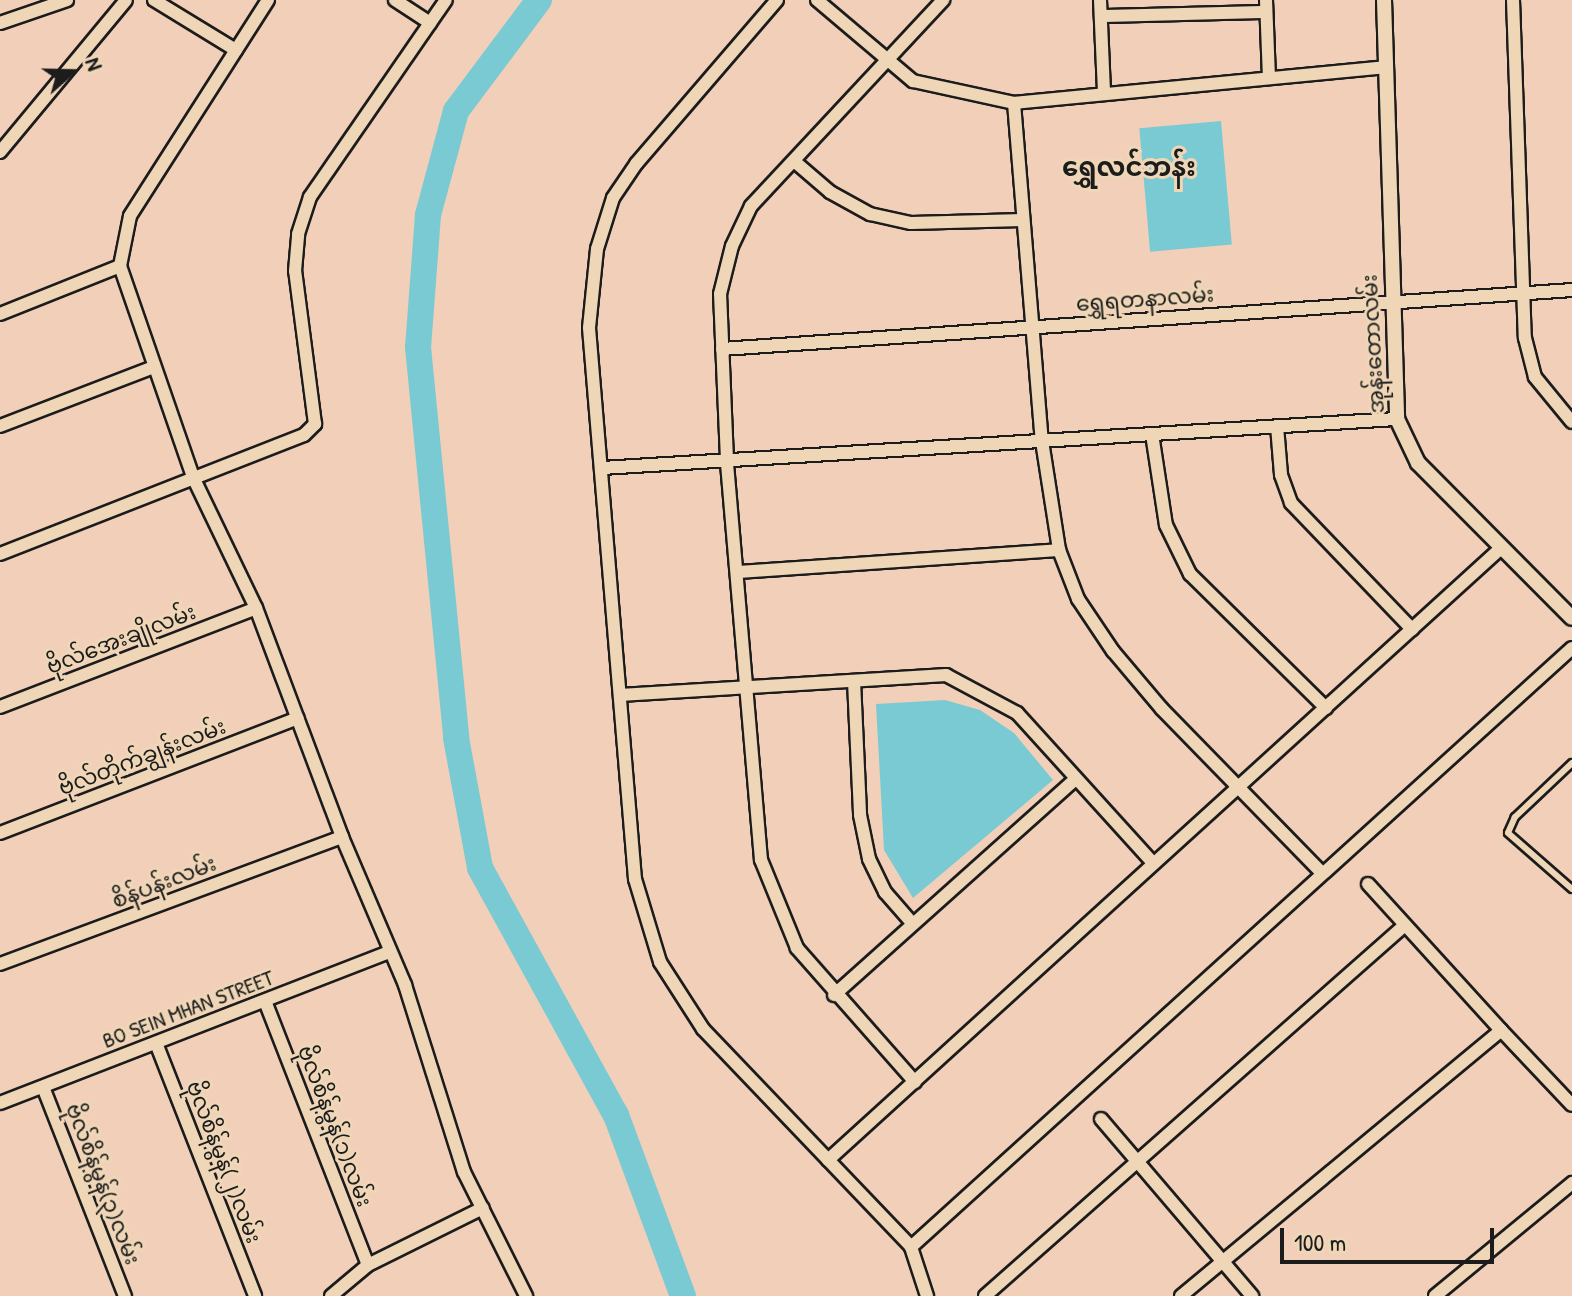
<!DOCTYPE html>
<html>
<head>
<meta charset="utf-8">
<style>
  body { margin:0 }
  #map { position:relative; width:1572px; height:1296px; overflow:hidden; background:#f2cfb8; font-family:"Patrick Hand","Noto Sans Myanmar",sans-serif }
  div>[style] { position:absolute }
  .water>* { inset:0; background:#7acad4; transform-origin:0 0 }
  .river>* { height:26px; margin:-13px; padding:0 13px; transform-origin:13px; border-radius:13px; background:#7acad4 }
  .roads { filter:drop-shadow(2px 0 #1c1c1c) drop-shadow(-2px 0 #1c1c1c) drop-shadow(0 2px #1c1c1c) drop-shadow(0 -2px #1c1c1c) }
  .service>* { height:6px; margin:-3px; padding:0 3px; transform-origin:3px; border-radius:3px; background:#efd6b7 }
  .minor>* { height:12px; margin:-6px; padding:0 6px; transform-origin:6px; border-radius:6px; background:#efd6b7 }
  .tertiary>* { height:14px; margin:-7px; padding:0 7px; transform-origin:7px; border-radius:7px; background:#efd6b7 }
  span { translate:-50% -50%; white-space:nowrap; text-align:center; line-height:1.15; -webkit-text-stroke:6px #efd6b7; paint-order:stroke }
  .street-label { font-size:22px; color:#1c1c1c }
  .quarter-label { font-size:26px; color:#1c1c1c; font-weight:700 }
  .north { position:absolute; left:32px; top:32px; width:80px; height:80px; -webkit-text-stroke:6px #efd6b7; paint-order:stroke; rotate:70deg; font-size:22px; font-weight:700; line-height:32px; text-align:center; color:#1c1c1c }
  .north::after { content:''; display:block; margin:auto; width:28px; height:36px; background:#1c1c1c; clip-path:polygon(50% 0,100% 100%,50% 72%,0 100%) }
  .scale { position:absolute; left:1280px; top:1228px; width:214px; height:36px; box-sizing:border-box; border:4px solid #1c1c1c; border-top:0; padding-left:10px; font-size:24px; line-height:28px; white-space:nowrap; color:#1c1c1c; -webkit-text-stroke:6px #efd6b7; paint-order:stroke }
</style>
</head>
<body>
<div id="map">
  <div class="water">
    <i style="left:1221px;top:121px;width:124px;height:82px;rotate:85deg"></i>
    <i style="clip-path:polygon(945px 700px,980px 710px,1014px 733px,1053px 780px,913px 898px,884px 850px,876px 704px)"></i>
  </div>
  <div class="river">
    <i style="left:539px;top:0;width:139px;rotate:126.8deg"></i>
    <i style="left:456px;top:111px;width:108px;rotate:105.1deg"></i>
    <i style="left:428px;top:215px;width:132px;rotate:94.3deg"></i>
    <i style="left:418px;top:347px;width:393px;rotate:84.4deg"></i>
    <i style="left:456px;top:738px;width:132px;rotate:79.5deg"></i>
    <i style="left:480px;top:868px;width:282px;rotate:61.2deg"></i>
    <i style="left:616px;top:1115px;width:193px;rotate:69.7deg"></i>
  </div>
  <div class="roads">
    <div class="service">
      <i style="left:1572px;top:763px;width:79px;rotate:136.5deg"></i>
      <i style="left:1515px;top:817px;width:17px;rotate:114deg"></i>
      <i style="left:1508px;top:833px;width:85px;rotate:41.2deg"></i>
    </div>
    <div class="minor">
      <i style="left:154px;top:0;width:96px;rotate:31.4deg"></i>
      <i style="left:268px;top:0;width:256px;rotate:122.6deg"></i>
      <i style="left:130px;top:216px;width:51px;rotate:101.3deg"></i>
      <i style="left:120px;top:266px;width:223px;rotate:70.9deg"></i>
      <i style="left:193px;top:477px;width:145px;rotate:64.3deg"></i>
      <i style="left:256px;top:608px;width:245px;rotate:69.4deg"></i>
      <i style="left:342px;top:837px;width:161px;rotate:66.9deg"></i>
      <i style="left:405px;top:985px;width:196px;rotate:72.5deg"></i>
      <i style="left:464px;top:1172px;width:139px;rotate:63.4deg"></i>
      <i style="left:395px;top:0;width:42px;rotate:33.3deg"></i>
      <i style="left:777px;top:0;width:216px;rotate:130.7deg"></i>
      <i style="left:636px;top:164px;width:41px;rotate:124.1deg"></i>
      <i style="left:613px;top:198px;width:53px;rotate:107.4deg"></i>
      <i style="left:597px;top:249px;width:79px;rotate:95.8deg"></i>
      <i style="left:589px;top:328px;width:553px;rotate:85.23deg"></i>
      <i style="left:635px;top:879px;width:87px;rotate:73.2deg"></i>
      <i style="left:660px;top:962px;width:80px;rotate:57.3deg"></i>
      <i style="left:703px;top:1029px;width:301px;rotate:46.3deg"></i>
      <i style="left:911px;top:1247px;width:52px;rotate:71.9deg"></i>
      <i style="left:817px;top:0;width:126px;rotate:40.2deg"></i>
      <i style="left:913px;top:81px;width:103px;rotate:12.3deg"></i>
      <i style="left:1014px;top:103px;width:374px;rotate:-5.5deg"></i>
      <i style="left:1100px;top:0;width:93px;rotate:87.5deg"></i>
      <i style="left:1266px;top:0;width:78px;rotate:87.8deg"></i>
      <i style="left:1513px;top:0;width:338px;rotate:88deg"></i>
      <i style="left:1525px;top:338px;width:40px;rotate:75.6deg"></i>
      <i style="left:1535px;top:377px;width:58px;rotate:50.6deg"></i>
      <i style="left:1101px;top:16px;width:165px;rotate:-1.4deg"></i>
      <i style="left:0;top:23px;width:71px;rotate:-18.9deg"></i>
      <i style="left:1014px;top:103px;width:339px;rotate:85.3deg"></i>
      <i style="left:1042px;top:441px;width:110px;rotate:81.1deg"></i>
      <i style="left:1059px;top:550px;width:53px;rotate:68.8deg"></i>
      <i style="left:1078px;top:599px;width:63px;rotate:56.1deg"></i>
      <i style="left:1113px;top:651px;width:76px;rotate:49.8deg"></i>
      <i style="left:1162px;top:709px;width:229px;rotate:45.7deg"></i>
      <i style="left:0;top:152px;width:197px;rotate:-50.3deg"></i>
      <i style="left:794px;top:161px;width:48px;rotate:40.7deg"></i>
      <i style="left:830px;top:192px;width:46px;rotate:28.8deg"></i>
      <i style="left:870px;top:214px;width:42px;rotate:12.4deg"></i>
      <i style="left:911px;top:223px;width:112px;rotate:-1.5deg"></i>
      <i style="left:0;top:314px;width:129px;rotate:-21.8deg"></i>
      <i style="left:722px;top:349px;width:852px;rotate:-3.97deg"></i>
      <i style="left:0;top:426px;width:165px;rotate:-21deg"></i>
      <i style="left:1277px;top:426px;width:49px;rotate:85.3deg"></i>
      <i style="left:1281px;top:475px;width:30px;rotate:70deg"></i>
      <i style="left:1291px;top:503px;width:175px;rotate:46.2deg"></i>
      <i style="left:1152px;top:434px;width:92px;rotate:81.3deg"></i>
      <i style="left:1166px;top:525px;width:55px;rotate:63.9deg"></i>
      <i style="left:1190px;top:574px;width:191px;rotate:44.6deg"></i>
      <i style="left:602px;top:468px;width:797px;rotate:-3.53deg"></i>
      <i style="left:0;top:554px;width:326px;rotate:-21.4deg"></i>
      <i style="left:304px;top:435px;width:16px;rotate:-45deg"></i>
      <i style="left:315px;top:424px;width:154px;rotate:-97.4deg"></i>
      <i style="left:295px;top:271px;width:37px;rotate:-85deg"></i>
      <i style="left:298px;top:234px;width:39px;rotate:-72deg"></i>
      <i style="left:310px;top:197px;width:239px;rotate:-55.4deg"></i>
      <i style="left:737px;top:572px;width:323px;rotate:-3.9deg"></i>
      <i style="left:854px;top:681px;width:134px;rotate:87.4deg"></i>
      <i style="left:860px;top:815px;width:45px;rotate:78.4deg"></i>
      <i style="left:869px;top:859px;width:37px;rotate:64deg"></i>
      <i style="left:885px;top:892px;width:41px;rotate:48.9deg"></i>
      <i style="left:620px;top:695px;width:327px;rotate:-3.5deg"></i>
      <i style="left:946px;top:675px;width:81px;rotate:28.2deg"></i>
      <i style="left:1017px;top:713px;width:202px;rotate:47.8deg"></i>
      <i style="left:0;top:707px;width:274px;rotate:-21.1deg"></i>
      <i style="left:0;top:833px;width:319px;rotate:-21.1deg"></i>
      <i style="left:1368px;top:884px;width:197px;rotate:47.7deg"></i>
      <i style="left:0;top:964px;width:365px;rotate:-20.4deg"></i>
      <i style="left:834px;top:995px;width:324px;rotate:-41.8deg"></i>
      <i style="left:265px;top:1001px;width:283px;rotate:68.7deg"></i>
      <i style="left:156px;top:1043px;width:272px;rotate:68.6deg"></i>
      <i style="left:915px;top:1082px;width:179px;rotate:-131.4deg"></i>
      <i style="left:797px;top:948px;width:95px;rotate:-112.2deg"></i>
      <i style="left:761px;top:860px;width:401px;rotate:-94.9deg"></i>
      <i style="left:727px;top:460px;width:166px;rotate:-92.4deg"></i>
      <i style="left:720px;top:294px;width:49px;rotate:-76deg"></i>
      <i style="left:732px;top:246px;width:44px;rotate:-64.6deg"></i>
      <i style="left:751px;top:206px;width:282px;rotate:-47deg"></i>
      <i style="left:43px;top:1087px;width:225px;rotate:68.6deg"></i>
      <i style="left:0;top:1103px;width:418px;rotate:-21.2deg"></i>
      <i style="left:1101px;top:1119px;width:233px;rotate:49.5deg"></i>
      <i style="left:828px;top:1160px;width:910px;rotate:-42.28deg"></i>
      <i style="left:911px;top:1247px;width:892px;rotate:-42.18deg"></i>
      <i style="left:331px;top:1296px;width:48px;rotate:-40deg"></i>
      <i style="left:368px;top:1265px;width:128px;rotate:-26.4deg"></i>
      <i style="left:985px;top:1296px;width:560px;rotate:-41.46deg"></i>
      <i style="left:1181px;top:1296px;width:416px;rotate:-39.7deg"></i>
      <i style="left:1501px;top:1030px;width:103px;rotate:46.6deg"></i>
      <i style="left:1435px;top:1296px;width:178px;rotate:-39.5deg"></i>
    </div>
    <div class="tertiary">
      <i style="left:1384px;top:0;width:419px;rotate:88.2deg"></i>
      <i style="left:1397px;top:419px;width:49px;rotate:64.5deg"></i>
      <i style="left:1418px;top:463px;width:218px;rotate:45.2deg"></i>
    </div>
  </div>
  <div class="street-label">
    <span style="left:1145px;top:299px;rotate:-4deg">ရွှေရတနာလမ်း</span>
    <span style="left:1373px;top:344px;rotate:-93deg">အုန်းတောလမ်း</span>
    <span style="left:121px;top:639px;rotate:-21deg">ဗိုလ်အေးချိုလမ်း</span>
    <span style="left:142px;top:757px;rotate:-21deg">ဗိုလ်တိုက်ချွန်းလမ်း</span>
    <span style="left:164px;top:882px;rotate:-21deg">စိန်ပန်းလမ်း</span>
    <span style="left:188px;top:1009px;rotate:-21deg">BO SEIN MHAN STREET</span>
    <span style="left:335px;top:1126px;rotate:69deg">ဗိုလ်စိန်မွန်(၁)လမ်း</span>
    <span style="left:224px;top:1162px;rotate:69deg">ဗိုလ်စိန်မွန်(၂)လမ်း</span>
    <span style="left:103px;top:1184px;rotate:69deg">ဗိုလ်စိန်မွန်(၃)လမ်း</span>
  </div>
  <div class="quarter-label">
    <span style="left:1129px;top:167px">ရွှေလင်ဘန်း</span>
  </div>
  <div class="north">N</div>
  <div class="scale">100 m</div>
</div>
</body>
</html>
